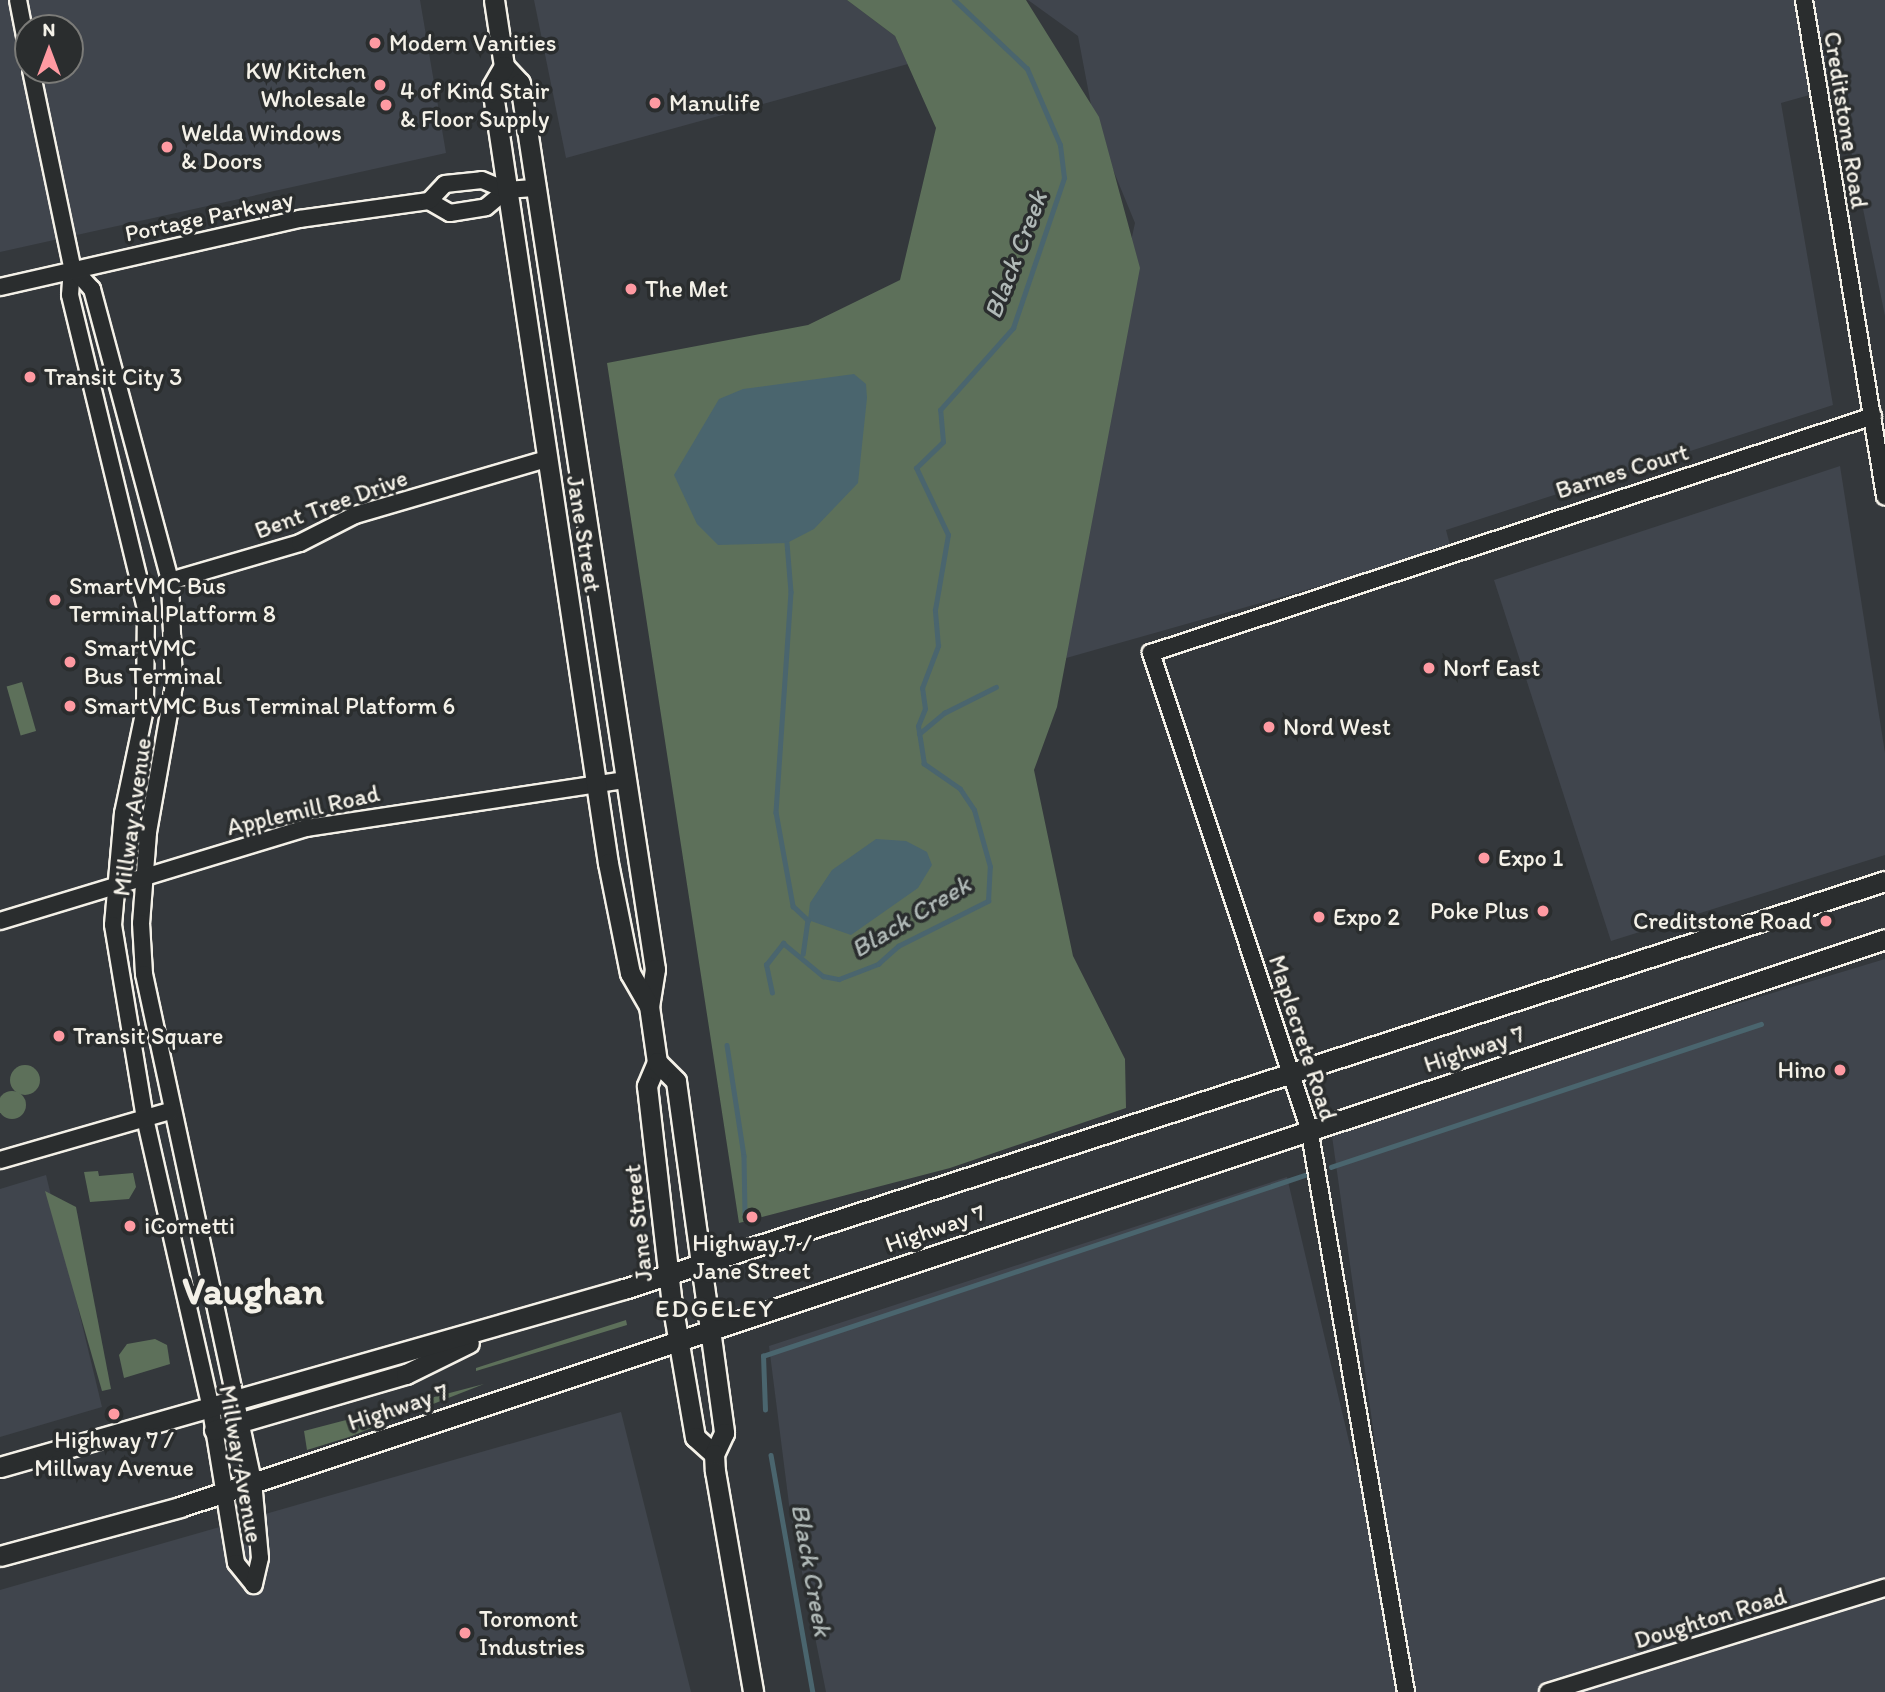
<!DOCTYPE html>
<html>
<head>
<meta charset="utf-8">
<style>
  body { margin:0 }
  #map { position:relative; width:1885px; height:1692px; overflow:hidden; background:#34383c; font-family:Itim,sans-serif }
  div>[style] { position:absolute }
  .built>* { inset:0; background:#40454d }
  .green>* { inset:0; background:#5d705a; transform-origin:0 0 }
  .round { border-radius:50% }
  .water>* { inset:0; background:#4a656e }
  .stream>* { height:4.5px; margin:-2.25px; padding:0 2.25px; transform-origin:2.25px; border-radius:2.25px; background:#4a656e }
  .roads { filter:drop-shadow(2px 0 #f4f1e8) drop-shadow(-2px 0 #f4f1e8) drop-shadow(0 2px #f4f1e8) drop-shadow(0 -2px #f4f1e8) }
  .minor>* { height:16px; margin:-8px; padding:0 8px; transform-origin:8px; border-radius:8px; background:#2a2d2e }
  .major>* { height:19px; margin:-9.5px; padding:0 9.5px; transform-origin:9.5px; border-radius:9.5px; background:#2a2d2e }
  .dots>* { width:19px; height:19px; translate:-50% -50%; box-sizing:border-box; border:4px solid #2a2d2e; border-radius:50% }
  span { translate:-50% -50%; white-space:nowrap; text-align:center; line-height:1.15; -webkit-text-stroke:7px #2a2d2e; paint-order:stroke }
  .poi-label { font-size:24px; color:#f4f1e8 }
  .left { translate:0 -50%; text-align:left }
  .right { translate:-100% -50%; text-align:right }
  .street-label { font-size:24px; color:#f4f1e8 }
  .water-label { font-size:26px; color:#b0b9b7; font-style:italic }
  .neighbourhood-label { font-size:26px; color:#f4f1e8; letter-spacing:2px }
  .town-label { font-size:38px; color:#f4f1e8; font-weight:700 }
  .north { position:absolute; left:14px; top:14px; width:70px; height:70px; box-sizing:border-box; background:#2a2d2e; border:2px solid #7b7b78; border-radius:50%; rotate:0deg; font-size:19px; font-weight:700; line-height:28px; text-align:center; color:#f4f1e8 }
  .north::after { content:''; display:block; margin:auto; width:24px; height:32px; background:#ff9aa2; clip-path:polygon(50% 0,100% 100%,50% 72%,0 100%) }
</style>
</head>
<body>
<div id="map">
  <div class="built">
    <i style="clip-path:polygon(evenodd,0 0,420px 0,446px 153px,0 252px,0 0,28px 28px,70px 28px,70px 70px,28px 70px,28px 28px)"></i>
    <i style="clip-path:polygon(534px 0,847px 0,895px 36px,908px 64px,566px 158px)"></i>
    <i style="clip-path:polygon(1028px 0,1885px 0,1885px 316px,1838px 87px,1781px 103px,1833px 405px,1446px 530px,1451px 549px,1038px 666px,1135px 223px,1095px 126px,1078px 36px)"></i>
    <i style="clip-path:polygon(1840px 466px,1885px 753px,1885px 855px,1611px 941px,1494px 580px)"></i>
    <i style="clip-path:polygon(1885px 959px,1885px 1692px,826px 1692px,790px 1512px,769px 1346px,1287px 1177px,1355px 1467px,1377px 1457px,1332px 1136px,1564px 1056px)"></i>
    <i style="clip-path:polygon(46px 1175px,102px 1407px,0 1437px,0 1189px)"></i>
    <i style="clip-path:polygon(621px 1412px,691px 1692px,0 1692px,0 1590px)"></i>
  </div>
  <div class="green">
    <i style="clip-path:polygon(847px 0,1026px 0,1099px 117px,1140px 268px,1057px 707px,1034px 770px,1073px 956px,1125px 1059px,1126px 1108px,950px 1168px,739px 1223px,607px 363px,808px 325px,900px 280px,936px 128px,895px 36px)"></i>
    <i style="left:22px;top:682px;width:51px;height:16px;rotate:74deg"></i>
    <i class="round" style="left:10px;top:1065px;width:30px;height:30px"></i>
    <i class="round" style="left:-2px;top:1091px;width:28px;height:28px"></i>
    <i style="clip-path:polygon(98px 1171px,99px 1176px,133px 1173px,136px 1187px,129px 1199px,90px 1202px,84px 1172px)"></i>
    <i style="clip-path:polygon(45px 1191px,76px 1207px,111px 1389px,102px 1391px)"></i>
    <i style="clip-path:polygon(626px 1320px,627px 1325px,476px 1371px,476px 1368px)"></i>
    <i style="clip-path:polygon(155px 1339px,167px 1345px,170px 1364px,124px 1378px,119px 1355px,127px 1344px)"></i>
    <i style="clip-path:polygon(484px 1384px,349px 1437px,307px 1450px,304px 1431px)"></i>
  </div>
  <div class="water">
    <i style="clip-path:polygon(854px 374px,866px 384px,867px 398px,858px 483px,814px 529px,787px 543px,718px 545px,697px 524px,674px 475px,719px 399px,743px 389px)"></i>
    <i style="clip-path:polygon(876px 839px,906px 841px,927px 852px,932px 865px,918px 888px,851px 935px,808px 920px,810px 903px,832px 870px)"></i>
  </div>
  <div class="stream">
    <i style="left:787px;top:543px;width:49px;rotate:85.3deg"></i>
    <i style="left:791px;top:592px;width:221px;rotate:93.9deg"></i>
    <i style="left:776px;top:812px;width:96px;rotate:79.7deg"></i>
    <i style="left:793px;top:906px;width:21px;rotate:43deg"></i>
    <i style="left:808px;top:920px;width:34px;rotate:98deg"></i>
    <i style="left:919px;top:734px;width:33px;rotate:-40deg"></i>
    <i style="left:944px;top:713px;width:58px;rotate:-26.6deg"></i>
    <i style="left:772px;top:993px;width:29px;rotate:-102deg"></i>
    <i style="left:766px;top:965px;width:28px;rotate:-52deg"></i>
    <i style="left:783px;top:943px;width:52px;rotate:39.5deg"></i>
    <i style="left:823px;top:976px;width:16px;rotate:11deg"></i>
    <i style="left:839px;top:979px;width:42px;rotate:-21deg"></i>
    <i style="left:878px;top:964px;width:27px;rotate:-42deg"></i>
    <i style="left:898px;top:946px;width:101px;rotate:-26.6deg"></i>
    <i style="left:988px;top:901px;width:34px;rotate:-87deg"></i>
    <i style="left:990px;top:867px;width:59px;rotate:-105.7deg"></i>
    <i style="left:974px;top:810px;width:25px;rotate:-124deg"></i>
    <i style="left:960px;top:789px;width:44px;rotate:-145.2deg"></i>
    <i style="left:924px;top:764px;width:38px;rotate:-99deg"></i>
    <i style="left:918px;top:726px;width:18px;rotate:-68deg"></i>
    <i style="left:925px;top:709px;width:21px;rotate:-98deg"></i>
    <i style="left:922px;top:688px;width:45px;rotate:-69.1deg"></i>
    <i style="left:938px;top:646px;width:36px;rotate:-95deg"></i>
    <i style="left:935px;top:610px;width:76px;rotate:-80.2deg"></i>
    <i style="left:948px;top:535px;width:74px;rotate:-115.5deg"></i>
    <i style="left:916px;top:468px;width:37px;rotate:-44deg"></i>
    <i style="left:943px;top:442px;width:32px;rotate:-95deg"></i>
    <i style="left:940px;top:410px;width:110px;rotate:-48.3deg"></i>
    <i style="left:1013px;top:328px;width:158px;rotate:-71.2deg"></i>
    <i style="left:1064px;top:178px;width:33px;rotate:-97deg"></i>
    <i style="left:1060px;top:145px;width:83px;rotate:-113.5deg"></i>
    <i style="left:1027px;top:69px;width:100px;rotate:-136.6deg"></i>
    <i style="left:727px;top:1045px;width:112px;rotate:81.3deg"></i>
    <i style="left:744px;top:1156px;width:60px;rotate:89deg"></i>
    <i style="left:1331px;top:1167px;width:453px;rotate:-18.4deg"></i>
    <i style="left:765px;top:1410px;width:54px;rotate:-92.1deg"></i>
    <i style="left:763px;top:1356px;width:571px;rotate:-18.47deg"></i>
    <i style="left:771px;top:1455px;width:241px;rotate:80deg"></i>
  </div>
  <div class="roads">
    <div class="minor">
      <i style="left:18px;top:0;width:53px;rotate:79.1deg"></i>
      <i style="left:1804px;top:0;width:503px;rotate:80.73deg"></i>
      <i style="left:31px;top:70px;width:201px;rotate:78.2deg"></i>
      <i style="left:72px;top:267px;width:28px;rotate:94deg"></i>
      <i style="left:70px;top:295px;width:322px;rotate:76.4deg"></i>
      <i style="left:146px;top:608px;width:101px;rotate:90.6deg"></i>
      <i style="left:145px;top:709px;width:106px;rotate:101.9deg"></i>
      <i style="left:123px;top:813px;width:112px;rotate:95.1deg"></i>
      <i style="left:113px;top:925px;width:196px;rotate:80.6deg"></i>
      <i style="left:145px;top:1118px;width:293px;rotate:77.2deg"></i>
      <i style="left:210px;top:1404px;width:161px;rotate:80.7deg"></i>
      <i style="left:236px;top:1563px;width:28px;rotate:51deg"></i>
      <i style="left:429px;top:201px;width:24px;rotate:30deg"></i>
      <i style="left:450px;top:213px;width:36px;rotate:-9deg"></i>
      <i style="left:486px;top:207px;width:26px;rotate:-40deg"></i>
      <i style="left:72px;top:267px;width:30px;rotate:48deg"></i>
      <i style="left:92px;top:289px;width:302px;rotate:75deg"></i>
      <i style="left:170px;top:581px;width:104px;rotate:87.8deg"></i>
      <i style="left:174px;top:685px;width:150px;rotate:100deg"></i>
      <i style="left:148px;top:833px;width:90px;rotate:94.4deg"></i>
      <i style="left:141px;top:923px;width:51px;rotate:86.6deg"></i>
      <i style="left:144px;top:974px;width:519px;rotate:77.87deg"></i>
      <i style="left:253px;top:1481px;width:77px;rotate:84.8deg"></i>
      <i style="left:260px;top:1558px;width:28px;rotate:103deg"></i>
      <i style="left:0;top:287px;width:307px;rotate:-12.8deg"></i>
      <i style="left:299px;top:219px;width:131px;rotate:-7.9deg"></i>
      <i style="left:429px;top:201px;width:23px;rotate:-47deg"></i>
      <i style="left:445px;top:184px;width:37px;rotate:-6deg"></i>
      <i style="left:482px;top:180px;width:26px;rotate:23deg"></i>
      <i style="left:506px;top:190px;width:28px;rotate:-4deg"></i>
      <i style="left:170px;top:581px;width:135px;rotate:-16.3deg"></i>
      <i style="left:300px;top:543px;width:62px;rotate:-27deg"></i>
      <i style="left:355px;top:515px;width:200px;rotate:-16.3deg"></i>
      <i style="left:0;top:921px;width:321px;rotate:-16.9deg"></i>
      <i style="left:307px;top:828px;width:321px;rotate:-8.6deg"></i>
      <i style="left:0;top:1160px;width:177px;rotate:-16.1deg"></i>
      <i style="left:1406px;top:1692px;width:572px;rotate:-99.76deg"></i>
      <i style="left:1309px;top:1128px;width:501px;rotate:-108.4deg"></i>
      <i style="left:1151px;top:653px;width:760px;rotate:-18.17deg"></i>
      <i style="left:1548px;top:1692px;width:353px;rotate:-17.2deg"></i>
    </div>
    <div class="major">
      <i style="left:494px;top:0;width:67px;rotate:81.4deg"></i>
      <i style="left:504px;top:66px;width:23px;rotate:47deg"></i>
      <i style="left:520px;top:83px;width:896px;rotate:81.34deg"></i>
      <i style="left:655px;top:969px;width:37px;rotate:99deg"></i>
      <i style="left:649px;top:1006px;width:57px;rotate:81.9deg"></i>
      <i style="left:657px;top:1062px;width:26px;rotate:113deg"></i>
      <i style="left:647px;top:1086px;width:212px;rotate:83.5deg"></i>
      <i style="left:671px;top:1297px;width:142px;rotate:80.3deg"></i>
      <i style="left:695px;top:1437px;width:25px;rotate:42deg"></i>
      <i style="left:504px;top:66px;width:24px;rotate:120deg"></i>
      <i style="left:492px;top:87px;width:785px;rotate:81.5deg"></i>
      <i style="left:608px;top:863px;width:112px;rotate:78.7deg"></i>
      <i style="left:630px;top:973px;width:38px;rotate:60deg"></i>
      <i style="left:657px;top:1062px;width:27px;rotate:45deg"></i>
      <i style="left:676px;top:1081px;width:355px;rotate:82.2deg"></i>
      <i style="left:724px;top:1433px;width:23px;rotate:115deg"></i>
      <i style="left:714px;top:1454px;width:17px;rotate:87deg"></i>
      <i style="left:715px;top:1471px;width:224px;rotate:80.2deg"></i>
      <i style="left:214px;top:1430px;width:200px;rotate:-16.3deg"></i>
      <i style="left:406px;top:1374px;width:70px;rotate:-26.2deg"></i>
      <i style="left:0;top:1467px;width:649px;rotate:-15.92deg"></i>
      <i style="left:624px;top:1289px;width:1325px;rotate:-17.93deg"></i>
      <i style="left:0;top:1556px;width:187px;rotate:-15.2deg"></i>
      <i style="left:180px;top:1507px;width:1797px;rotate:-18.42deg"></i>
    </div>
  </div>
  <div class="dots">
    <i style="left:375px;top:43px;background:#ff9aa2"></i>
    <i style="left:380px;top:85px;background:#ff9aa2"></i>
    <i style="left:655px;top:103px;background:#ff9aa2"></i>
    <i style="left:386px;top:105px;background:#ff9aa2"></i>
    <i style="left:167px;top:147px;background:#ff9aa2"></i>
    <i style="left:631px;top:289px;background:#ff9aa2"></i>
    <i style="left:30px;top:377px;background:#ff9aa2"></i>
    <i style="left:55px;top:600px;background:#ff9aa2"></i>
    <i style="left:70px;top:662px;background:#ff9aa2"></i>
    <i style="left:1429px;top:668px;background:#ff9aa2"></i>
    <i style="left:70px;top:706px;background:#ff9aa2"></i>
    <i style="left:1269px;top:727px;background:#ff9aa2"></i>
    <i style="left:1484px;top:858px;background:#ff9aa2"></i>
    <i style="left:1543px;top:911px;background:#ff9aa2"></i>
    <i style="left:1319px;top:917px;background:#ff9aa2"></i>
    <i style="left:1826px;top:921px;background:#ff9aa2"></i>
    <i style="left:59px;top:1036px;background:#ff9aa2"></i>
    <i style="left:1840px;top:1070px;background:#ff9aa2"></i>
    <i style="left:752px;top:1217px;background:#ff9aa2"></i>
    <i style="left:130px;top:1226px;background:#ff9aa2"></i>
    <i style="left:114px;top:1414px;background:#ff9aa2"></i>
    <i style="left:465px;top:1633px;background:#ff9aa2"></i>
  </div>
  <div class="poi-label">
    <span class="left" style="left:389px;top:43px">Modern Vanities</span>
    <span class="right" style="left:366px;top:85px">KW Kitchen<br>Wholesale</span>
    <span class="left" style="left:400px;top:105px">4 of Kind Stair<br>&amp; Floor Supply</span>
    <span class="left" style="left:669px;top:103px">Manulife</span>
    <span class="left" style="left:181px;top:147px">Welda Windows<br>&amp; Doors</span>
    <span class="left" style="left:645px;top:289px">The Met</span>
    <span class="left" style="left:44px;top:377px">Transit City 3</span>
    <span class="left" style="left:69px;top:600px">SmartVMC Bus<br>Terminal Platform 8</span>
    <span class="left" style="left:84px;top:662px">SmartVMC<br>Bus Terminal</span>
    <span class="left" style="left:1443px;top:668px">Norf East</span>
    <span class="left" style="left:84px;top:706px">SmartVMC Bus Terminal Platform 6</span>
    <span class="left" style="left:1283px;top:727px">Nord West</span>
    <span class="left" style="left:1498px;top:858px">Expo 1</span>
    <span class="right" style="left:1529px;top:911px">Poke Plus</span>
    <span class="left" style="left:1333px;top:917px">Expo 2</span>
    <span class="right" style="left:1812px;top:921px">Creditstone Road</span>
    <span class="left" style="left:73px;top:1036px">Transit Square</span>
    <span class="right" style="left:1826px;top:1070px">Hino</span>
    <span class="left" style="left:144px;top:1226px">iCornetti</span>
    <span style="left:752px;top:1257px">Highway 7 /<br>Jane Street</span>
    <span style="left:114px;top:1454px">Highway 7 /<br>Millway Avenue</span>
    <span class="left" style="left:479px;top:1633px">Toromont<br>Industries</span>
  </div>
  <div class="street-label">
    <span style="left:1846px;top:120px;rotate:81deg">Creditstone Road</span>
    <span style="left:209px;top:216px;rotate:-12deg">Portage Parkway</span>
    <span style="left:1622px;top:471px;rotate:-17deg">Barnes Court</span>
    <span style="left:331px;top:504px;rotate:-20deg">Bent Tree Drive</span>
    <span style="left:584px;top:534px;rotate:81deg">Jane Street</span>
    <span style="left:303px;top:810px;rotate:-13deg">Applemill Road</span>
    <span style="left:132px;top:817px;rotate:-82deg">Millway Avenue</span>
    <span style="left:1303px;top:1038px;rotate:72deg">Maplecrete Road</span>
    <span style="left:1474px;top:1049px;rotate:-18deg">Highway 7</span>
    <span style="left:638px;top:1223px;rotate:-96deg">Jane Street</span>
    <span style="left:935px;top:1228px;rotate:-19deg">Highway 7</span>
    <span style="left:398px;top:1407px;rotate:-18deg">Highway 7</span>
    <span style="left:241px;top:1464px;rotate:80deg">Millway Avenue</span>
    <span style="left:1710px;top:1618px;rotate:-17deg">Doughton Road</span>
  </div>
  <div class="water-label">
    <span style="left:1016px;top:255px;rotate:-69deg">Black Creek</span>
    <span style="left:911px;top:917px;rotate:-31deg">Black Creek</span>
    <span style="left:811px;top:1570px;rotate:80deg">Black Creek</span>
  </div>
  <div class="neighbourhood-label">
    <span style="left:715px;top:1309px">EDGELEY</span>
  </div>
  <div class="town-label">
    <span style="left:253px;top:1292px">Vaughan</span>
  </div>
  <div class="north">N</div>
</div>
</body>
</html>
